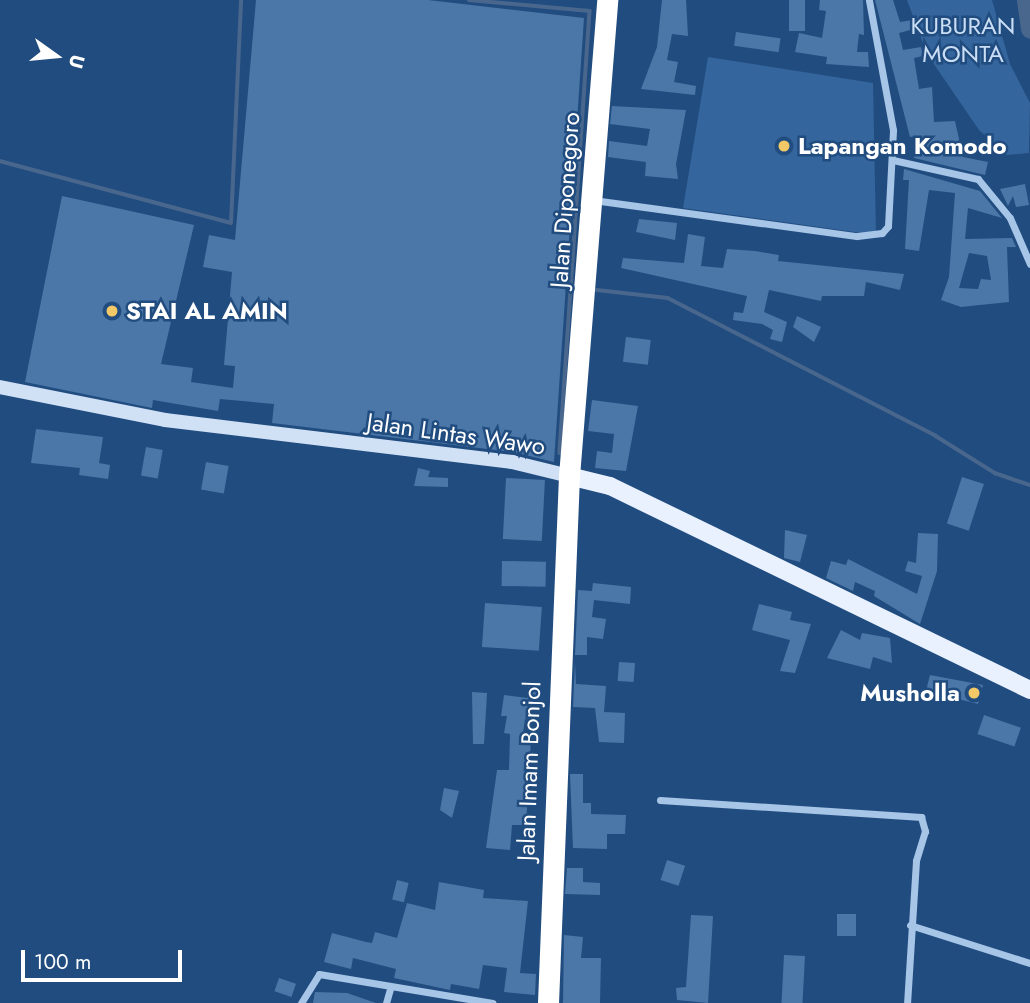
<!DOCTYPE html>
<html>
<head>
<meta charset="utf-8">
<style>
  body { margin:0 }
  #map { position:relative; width:1030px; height:1003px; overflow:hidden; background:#214c7f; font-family:Jost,sans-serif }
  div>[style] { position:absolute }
  .green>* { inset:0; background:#35659d }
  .stream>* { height:3.5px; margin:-1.75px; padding:0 1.75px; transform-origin:1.75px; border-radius:1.75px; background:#49678d }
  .river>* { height:19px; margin:-9.5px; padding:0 9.5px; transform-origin:9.5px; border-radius:9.5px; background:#49678d }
  .building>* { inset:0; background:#4a76a8; transform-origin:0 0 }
  .street>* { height:7px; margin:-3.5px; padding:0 3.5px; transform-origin:3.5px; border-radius:3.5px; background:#a6c5e7 }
  .secondary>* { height:14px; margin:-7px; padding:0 7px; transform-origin:7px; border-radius:7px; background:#d0e1f6 }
  .primary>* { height:18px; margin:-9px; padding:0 9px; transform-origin:9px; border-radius:9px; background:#e8f1fd }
  .highway>* { height:21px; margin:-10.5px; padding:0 10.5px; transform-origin:10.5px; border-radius:10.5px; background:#fff }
  .dots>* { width:19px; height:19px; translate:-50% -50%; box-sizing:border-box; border:4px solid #214c7f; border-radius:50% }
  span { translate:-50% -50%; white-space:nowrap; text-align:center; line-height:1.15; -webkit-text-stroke:5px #214c7f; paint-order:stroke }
  .park-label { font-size:24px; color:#cadef5 }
  .poi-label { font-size:24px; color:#fff; font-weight:700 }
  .left { translate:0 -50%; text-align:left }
  .right { translate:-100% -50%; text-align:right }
  .street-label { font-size:24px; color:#fff }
  .north { position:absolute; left:21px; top:21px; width:70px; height:70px; -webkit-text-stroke:5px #214c7f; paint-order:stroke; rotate:105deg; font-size:19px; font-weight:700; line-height:28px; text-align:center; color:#fff }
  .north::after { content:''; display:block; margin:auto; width:24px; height:32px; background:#fff; clip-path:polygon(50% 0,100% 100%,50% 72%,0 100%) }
  .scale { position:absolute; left:21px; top:950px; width:161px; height:32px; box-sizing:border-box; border:4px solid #fff; border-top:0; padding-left:9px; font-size:21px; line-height:24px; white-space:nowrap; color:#fff; -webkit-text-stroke:5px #214c7f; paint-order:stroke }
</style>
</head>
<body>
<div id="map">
  <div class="green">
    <i style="clip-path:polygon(907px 0,992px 0,1010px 64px,1030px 103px,1029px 153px,1007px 155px,979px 130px,927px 54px)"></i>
    <i style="clip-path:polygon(708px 57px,873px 83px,876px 235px,683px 208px)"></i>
  </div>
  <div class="stream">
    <i style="left:469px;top:0;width:121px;rotate:5.2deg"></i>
    <i style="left:590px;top:11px;width:443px;rotate:93.9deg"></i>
    <i style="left:0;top:161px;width:239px;rotate:15deg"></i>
    <i style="left:231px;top:223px;width:223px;rotate:-87.4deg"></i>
    <i style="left:597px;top:290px;width:71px;rotate:6.4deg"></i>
    <i style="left:668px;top:298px;width:301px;rotate:27.2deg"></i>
    <i style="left:936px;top:436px;width:70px;rotate:32.1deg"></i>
    <i style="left:995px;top:473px;width:37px;rotate:19deg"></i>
  </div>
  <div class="river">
    <i style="left:1026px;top:0;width:29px;rotate:82deg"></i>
  </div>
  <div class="building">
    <i style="clip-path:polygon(256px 0,428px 0,584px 18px,554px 462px,513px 452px,272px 423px,274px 404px,220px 399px,218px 411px,153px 400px,152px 408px,25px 382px,62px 196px,194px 225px,161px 364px,193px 368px,191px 382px,233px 388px,235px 366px,224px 365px,232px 272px,203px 267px,209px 235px,235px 240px)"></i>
    <i style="clip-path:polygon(662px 0,686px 0,688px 36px,672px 34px,667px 60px,678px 62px,674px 82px,696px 86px,695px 95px,641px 89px,657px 47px)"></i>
    <i style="left:789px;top:0;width:16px;height:31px"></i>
    <i style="clip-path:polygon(820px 0,863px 0,864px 35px,859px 34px,857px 52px,868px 52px,869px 67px,826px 64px,827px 57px,795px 52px,799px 33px,822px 38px,826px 11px,819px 10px)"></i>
    <i style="clip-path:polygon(875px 0,893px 0,900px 22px,912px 20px,914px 29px,899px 33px,903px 50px,921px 47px,923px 56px,914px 58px,919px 89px,932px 87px,934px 122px,955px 121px,963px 157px,988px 162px,985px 175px,914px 158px,916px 136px,910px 137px)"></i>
    <i style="left:736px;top:32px;width:45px;height:14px;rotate:8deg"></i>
    <i style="clip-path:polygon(612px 106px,686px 110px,676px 164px,678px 179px,645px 176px,646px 162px,608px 157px,609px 141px,647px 146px,650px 129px,610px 124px)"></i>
    <i style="clip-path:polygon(evenodd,904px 169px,980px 191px,1002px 218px,968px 208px,965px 239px,1012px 238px,1016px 247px,1007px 247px,1009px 302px,961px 307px,941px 300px,949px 277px,955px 193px,929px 190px,919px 251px,905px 249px,909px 180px,903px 180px,904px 169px,969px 253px,987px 256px,991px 280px,981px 279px,978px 289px,959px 288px,969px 253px)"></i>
    <i style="clip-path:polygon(1025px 184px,1029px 205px,1016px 207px,1013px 196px,1008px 206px,1000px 189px)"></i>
    <i style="clip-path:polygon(639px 219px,677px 223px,675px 240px,636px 232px)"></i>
    <i style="clip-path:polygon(688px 234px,705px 237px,701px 266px,723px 268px,727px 249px,755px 251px,779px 255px,778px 261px,904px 274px,900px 290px,866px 282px,864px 296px,822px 296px,821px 301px,769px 290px,764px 312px,787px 322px,782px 342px,770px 339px,773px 330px,762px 324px,733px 320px,734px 312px,743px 313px,747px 296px,621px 268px,623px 258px,684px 263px)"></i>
    <i style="clip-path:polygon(797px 316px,821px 327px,814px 342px,793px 327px)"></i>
    <i style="left:626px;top:337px;width:25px;height:25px;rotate:7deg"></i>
    <i style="clip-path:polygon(592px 400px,638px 406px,626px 471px,595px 468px,597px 451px,612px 453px,614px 434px,588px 431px)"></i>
    <i style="clip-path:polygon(36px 429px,103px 437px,99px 463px,110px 465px,108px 479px,79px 475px,80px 468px,31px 463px)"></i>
    <i style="left:146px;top:447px;width:17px;height:29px;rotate:10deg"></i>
    <i style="left:206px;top:462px;width:23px;height:28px;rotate:10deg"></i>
    <i style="clip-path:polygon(418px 468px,430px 471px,428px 477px,448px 478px,448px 487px,414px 486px)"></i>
    <i style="left:962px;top:477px;width:23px;height:49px;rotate:18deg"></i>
    <i style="left:506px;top:478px;width:39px;height:61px;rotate:3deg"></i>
    <i style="clip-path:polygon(785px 530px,807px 535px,800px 562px,784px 558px)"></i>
    <i style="clip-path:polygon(918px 533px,938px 534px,937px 571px,920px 624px,874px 596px,875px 591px,855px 582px,853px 591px,826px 578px,831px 561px,846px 565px,848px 559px,917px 594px,922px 576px,905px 571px,908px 561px,916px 563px)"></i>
    <i style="left:502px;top:561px;width:44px;height:25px;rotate:1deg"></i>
    <i style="clip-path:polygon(593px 583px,631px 587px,630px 604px,594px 600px,592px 617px,606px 619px,603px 639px,587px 637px,587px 655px,575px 655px,578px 590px,592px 591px)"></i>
    <i style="left:485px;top:603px;width:57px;height:44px;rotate:4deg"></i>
    <i style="clip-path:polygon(759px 604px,792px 612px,790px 620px,811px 624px,795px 673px,780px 671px,790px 640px,752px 630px)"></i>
    <i style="clip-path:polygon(841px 630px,860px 640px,862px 633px,890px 638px,892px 663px,873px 657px,870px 669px,827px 658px)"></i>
    <i style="clip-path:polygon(575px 662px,576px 684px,606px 686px,604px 712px,625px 713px,624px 743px,599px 742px,595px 708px,573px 707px)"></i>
    <i style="left:619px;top:662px;width:16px;height:19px;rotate:4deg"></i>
    <i style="clip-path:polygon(930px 675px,983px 685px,978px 704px,926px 691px)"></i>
    <i style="clip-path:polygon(528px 687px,538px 688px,533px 720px,525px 719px,522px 740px,531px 740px,526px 825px,512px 825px,510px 850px,486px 848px,497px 770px,509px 770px,510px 734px,504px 733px,507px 716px,501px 716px,504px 695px,527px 698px)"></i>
    <i style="clip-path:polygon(472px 692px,487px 693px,484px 744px,473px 744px)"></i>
    <i style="left:984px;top:715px;width:39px;height:20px;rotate:19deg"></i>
    <i style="clip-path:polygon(570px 774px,583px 774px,583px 803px,591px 803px,591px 814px,626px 815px,625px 834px,607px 834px,607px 849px,573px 848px)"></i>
    <i style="clip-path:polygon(444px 788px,459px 791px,452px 818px,440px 810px)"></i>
    <i style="left:667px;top:860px;width:19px;height:21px;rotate:18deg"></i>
    <i style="clip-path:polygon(567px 868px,583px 868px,583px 882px,600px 883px,600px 895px,565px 894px)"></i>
    <i style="left:397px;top:880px;width:12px;height:20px;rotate:14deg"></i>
    <i style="clip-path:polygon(439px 882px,484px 890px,483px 898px,528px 901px,520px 973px,536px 974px,535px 995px,504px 992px,507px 968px,483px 965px,479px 989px,451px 984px,450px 990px,394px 978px,396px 969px,353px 958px,351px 969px,324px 962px,332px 933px,366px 942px,372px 943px,375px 932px,397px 938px,407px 903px,435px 910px)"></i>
    <i style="left:837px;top:914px;width:19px;height:22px"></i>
    <i style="clip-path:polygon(691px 915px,713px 916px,708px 1003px,677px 1000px,676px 988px,686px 987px)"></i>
    <i style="clip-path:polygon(564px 935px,583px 937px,581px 958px,601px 958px,600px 1003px,563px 1003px)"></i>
    <i style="left:784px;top:955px;width:21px;height:48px;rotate:3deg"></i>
    <i style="left:279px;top:978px;width:18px;height:14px;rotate:19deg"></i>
    <i style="clip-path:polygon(315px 992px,347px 993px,376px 1003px,313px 1003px)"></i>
  </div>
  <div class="street">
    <i style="left:893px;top:160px;width:87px;rotate:12.6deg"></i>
    <i style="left:978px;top:179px;width:50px;rotate:50.6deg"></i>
    <i style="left:1010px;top:218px;width:50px;rotate:66.5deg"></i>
    <i style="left:593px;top:200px;width:266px;rotate:7.8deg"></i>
    <i style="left:857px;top:236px;width:25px;rotate:-7deg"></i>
    <i style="left:882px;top:233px;width:9px;rotate:-49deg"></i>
    <i style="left:888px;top:226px;width:96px;rotate:-87deg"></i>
    <i style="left:893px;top:130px;width:132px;rotate:-100.5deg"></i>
    <i style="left:660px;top:800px;width:262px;rotate:3.7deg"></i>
    <i style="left:921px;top:817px;width:15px;rotate:74deg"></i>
    <i style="left:925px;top:831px;width:31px;rotate:107deg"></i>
    <i style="left:916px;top:861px;width:142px;rotate:93.6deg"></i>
    <i style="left:910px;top:925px;width:126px;rotate:17.6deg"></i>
    <i style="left:301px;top:1003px;width:34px;rotate:-58deg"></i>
    <i style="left:319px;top:974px;width:176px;rotate:9.5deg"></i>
    <i style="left:386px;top:1003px;width:15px;rotate:-74deg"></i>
  </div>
  <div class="secondary">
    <i style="left:0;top:387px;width:168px;rotate:11.3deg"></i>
    <i style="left:165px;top:420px;width:350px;rotate:6.9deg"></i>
    <i style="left:512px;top:462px;width:59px;rotate:13.8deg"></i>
  </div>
  <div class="primary">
    <i style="left:569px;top:476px;width:42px;rotate:13.7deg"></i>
    <i style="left:610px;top:486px;width:467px;rotate:25.9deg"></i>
  </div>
  <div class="highway">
    <i style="left:548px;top:1003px;width:527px;rotate:-87.72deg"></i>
    <i style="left:569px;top:476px;width:478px;rotate:-85.4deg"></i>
  </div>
  <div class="dots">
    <i style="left:784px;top:146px;background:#f3c968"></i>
    <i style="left:112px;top:311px;background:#f3c968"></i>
    <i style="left:974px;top:693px;background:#f3c968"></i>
  </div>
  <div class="park-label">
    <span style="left:963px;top:40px">KUBURAN<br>MONTA</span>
  </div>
  <div class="poi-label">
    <span class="left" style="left:798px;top:146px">Lapangan Komodo</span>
    <span class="left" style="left:126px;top:311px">STAI AL AMIN</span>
    <span class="right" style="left:960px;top:693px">Musholla</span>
  </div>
  <div class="street-label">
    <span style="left:565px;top:200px;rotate:-86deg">Jalan Diponegoro</span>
    <span style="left:456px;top:434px;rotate:8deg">Jalan Lintas Wawo</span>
    <span style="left:529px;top:771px;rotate:-88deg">Jalan Imam Bonjol</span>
  </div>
  <div class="north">U</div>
  <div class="scale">100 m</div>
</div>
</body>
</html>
